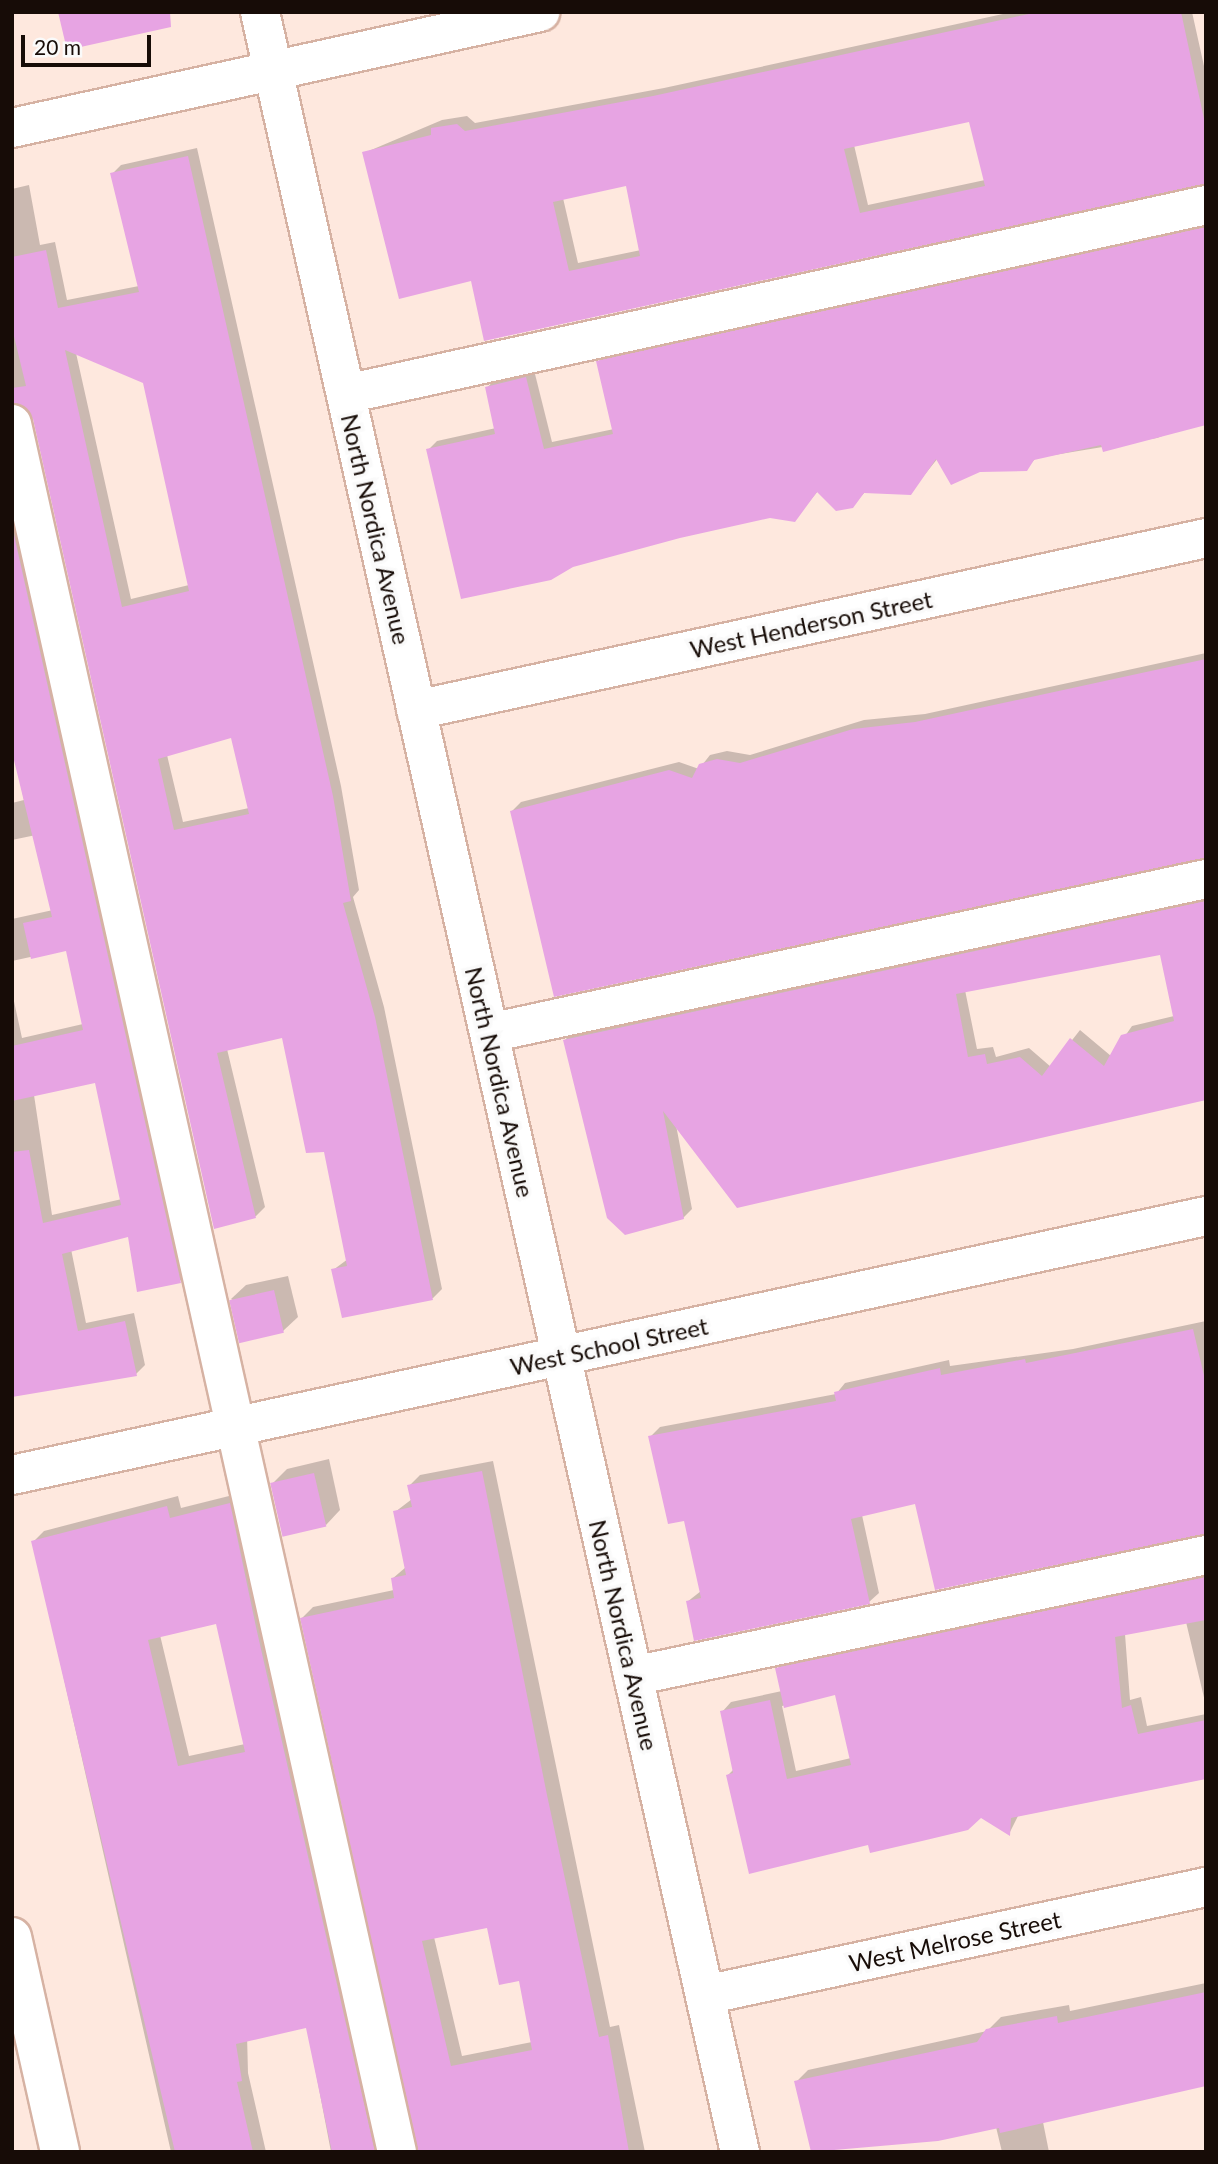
<!DOCTYPE html>
<html>
<head>
<meta charset="utf-8">
<style>
  body { margin:0 }
  #map { position:relative; width:1218px; height:2164px; overflow:hidden; background:#fee8de; font-family:Lato,sans-serif }
  div>[style] { position:absolute }
  .shadow>* { inset:0; background:#0003 }
  .building>* { inset:0; background:#e7a4e3; transform-origin:0 0 }
  .roads { filter:drop-shadow(2px 0 #d6b2a3) drop-shadow(-2px 0 #d6b2a3) drop-shadow(0 2px #d6b2a3) drop-shadow(0 -2px #d6b2a3) }
  .minor>* { height:38px; margin:-19px; padding:0 19px; transform-origin:19px; border-radius:19px; background:#fff }
  span { translate:-50% -50%; white-space:nowrap; text-align:center; line-height:1.15; -webkit-text-stroke:7px #fafafa; paint-order:stroke }
  .street-label { font-size:24px; color:#170c07 }
  .frame { position:absolute; inset:0; border:14px solid #170c07; pointer-events:none }
  .scale { position:absolute; left:21px; top:35px; width:130px; height:32px; box-sizing:border-box; border:4px solid #170c07; border-top:0; padding-left:9px; font-size:21px; line-height:24px; white-space:nowrap; color:#170c07; -webkit-text-stroke:5px #fafafa; paint-order:stroke }
</style>
</head>
<body>
<div id="map">
  <div class="shadow">
    <i style="clip-path:polygon(evenodd,1012px 12px,1192px 12px,1206px 75px,1206px 183px,485px 339px,472px 279px,364px 153px,442px 120px,467px 116px,475px 123px,664px 88px,1012px 12px,970px 120px,985px 180px,868px 205px,854px 145px,970px 120px,1012px 12px,627px 184px,641px 250px,578px 263px,563px 198px,627px 184px)"></i>
    <i style="clip-path:polygon(evenodd,197px 148px,341px 786px,359px 890px,353px 897px,384px 1007px,442px 1289px,433px 1298px,343px 1316px,333px 1270px,348px 1259px,326px 1150px,283px 1036px,227px 1049px,265px 1207px,256px 1216px,215px 1227px,35px 419px,12px 402px,12px 189px,29px 185px,40px 245px,55px 242px,67px 300px,139px 286px,112px 174px,121px 165px,197px 148px,76px 353px,144px 381px,189px 585px,131px 599px,76px 353px,197px 148px,232px 736px,249px 808px,183px 822px,167px 755px,232px 736px)"></i>
    <i style="clip-path:polygon(1206px 222px,1206px 419px,1157px 438px,1036px 458px,1026px 469px,938px 458px,910px 493px,866px 491px,852px 506px,818px 491px,794px 520px,428px 450px,437px 441px,496px 428px,487px 388px,495px 379px,534px 370px,552px 442px,614px 429px,598px 362px,606px 354px)"></i>
    <i style="clip-path:polygon(evenodd,12px 478px,189px 1272px,180px 1281px,129px 1235px,71px 1249px,86px 1323px,134px 1313px,145px 1365px,136px 1374px,12px 1396px,12px 992px,22px 1038px,83px 1024px,67px 949px,12px 961px,12px 919px,53px 910px,36px 835px,12px 840px,12px 803px,24px 800px,12px 744px,12px 478px,96px 1081px,122px 1199px,52px 1215px,34px 1095px,96px 1081px)"></i>
    <i style="clip-path:polygon(1206px 653px,1206px 856px,512px 811px,521px 802px,679px 762px,699px 769px,710px 755px,727px 751px,750px 755px,864px 720px,925px 714px)"></i>
    <i style="clip-path:polygon(evenodd,1206px 895px,1206px 1100px,676px 1125px,692px 1209px,683px 1218px,565px 1040px,573px 1031px,1206px 895px,1161px 953px,1174px 1016px,1132px 1026px,1111px 1056px,1080px 1030px,1051px 1067px,1029px 1048px,996px 1057px,993px 1047px,977px 1049px,965px 990px,1161px 953px)"></i>
    <i style="clip-path:polygon(288px 1276px,298px 1317px,283px 1331px,231px 1299px,246px 1285px)"></i>
    <i style="clip-path:polygon(1206px 1321px,1206px 1533px,916px 1502px,862px 1515px,879px 1593px,869px 1602px,687px 1602px,701px 1591px,685px 1519px,650px 1437px,660px 1427px,836px 1394px,845px 1383px,949px 1360px,950px 1366px,1073px 1349px)"></i>
    <i style="clip-path:polygon(329px 1459px,340px 1510px,326px 1525px,272px 1484px,287px 1469px)"></i>
    <i style="clip-path:polygon(evenodd,493px 1461px,610px 2027px,619px 2025px,645px 2152px,419px 2152px,302px 1618px,313px 1607px,394px 1590px,392px 1579px,406px 1567px,395px 1512px,412px 1499px,409px 1486px,420px 1475px,493px 1461px,488px 1926px,521px 1979px,532px 2042px,462px 2056px,434px 1937px,488px 1926px)"></i>
    <i style="clip-path:polygon(evenodd,241px 1493px,392px 2152px,331px 2152px,307px 2026px,247px 2034px,248px 2073px,266px 2152px,171px 2152px,33px 1542px,44px 1531px,178px 1496px,181px 1508px,241px 1493px,217px 1622px,245px 1744px,189px 1756px,160px 1635px,217px 1622px)"></i>
    <i style="clip-path:polygon(evenodd,1206px 1571px,1206px 1706px,1186px 1622px,1125px 1634px,1130px 1700px,1141px 1697px,1147px 1726px,1206px 1714px,1206px 1777px,1019px 1814px,1009px 1834px,981px 1815px,870px 1843px,728px 1775px,734px 1769px,722px 1712px,731px 1702px,782px 1691px,777px 1669px,786px 1660px,1206px 1571px,836px 1693px,851px 1758px,796px 1771px,782px 1706px,836px 1693px)"></i>
    <i style="clip-path:polygon(1206px 1983px,1206px 2081px,1043px 2122px,1049px 2152px,1002px 2152px,996px 2127px,813px 2152px,796px 2082px,808px 2070px,987px 2031px,1001px 2017px,1069px 2005px,1070px 2011px)"></i>
  </div>
  <div class="building">
    <i style="clip-path:polygon(58px 12px,170px 12px,171px 27px,67px 50px)"></i>
    <i style="clip-path:polygon(evenodd,1038px 12px,1181px 12px,1206px 128px,1206px 184px,484px 341px,471px 281px,399px 299px,362px 152px,431px 135px,431px 128px,457px 124px,465px 131px,653px 96px,1038px 12px,969px 122px,985px 186px,860px 213px,844px 149px,969px 122px,1038px 12px,626px 186px,640px 256px,569px 271px,553px 202px,626px 186px)"></i>
    <i style="clip-path:polygon(evenodd,188px 156px,333px 796px,351px 901px,343px 903px,375px 1017px,433px 1300px,342px 1318px,331px 1269px,347px 1266px,324px 1152px,306px 1153px,282px 1038px,217px 1053px,256px 1218px,214px 1229px,33px 419px,12px 403px,12px 388px,26px 386px,12px 328px,12px 257px,46px 250px,58px 308px,139px 292px,110px 173px,188px 156px,65px 350px,143px 383px,189px 591px,122px 607px,65px 350px,188px 156px,231px 738px,249px 814px,174px 830px,158px 759px,231px 738px)"></i>
    <i style="clip-path:polygon(1206px 227px,1206px 425px,1103px 452px,1101px 445px,1034px 460px,1027px 471px,980px 472px,951px 485px,936px 459px,911px 495px,864px 493px,853px 508px,836px 511px,817px 492px,795px 522px,770px 518px,680px 538px,573px 567px,551px 580px,461px 599px,426px 449px,495px 434px,485px 387px,526px 377px,544px 449px,613px 434px,596px 361px)"></i>
    <i style="clip-path:polygon(12px 526px,181px 1283px,137px 1292px,128px 1237px,62px 1254px,78px 1331px,125px 1321px,137px 1376px,12px 1397px,12px 1152px,29px 1150px,43px 1223px,121px 1205px,95px 1083px,12px 1101px,12px 1046px,83px 1030px,66px 951px,31px 959px,23px 923px,52px 917px,12px 752px)"></i>
    <i style="clip-path:polygon(1206px 659px,1206px 858px,554px 997px,510px 811px,669px 770px,692px 778px,699px 764px,717px 759px,740px 763px,853px 729px,915px 722px)"></i>
    <i style="clip-path:polygon(evenodd,1206px 901px,1206px 1100px,737px 1208px,663px 1111px,684px 1219px,625px 1235px,607px 1218px,563px 1040px,1206px 901px,1160px 955px,1174px 1021px,1121px 1035px,1104px 1066px,1070px 1038px,1042px 1076px,1020px 1057px,987px 1064px,985px 1054px,968px 1057px,956px 994px,1160px 955px)"></i>
    <i style="left:274px;top:1290px;width:44px;height:46px;rotate:77deg"></i>
    <i style="clip-path:polygon(1193px 1329px,1206px 1384px,1206px 1534px,935px 1590px,915px 1504px,851px 1519px,870px 1604px,694px 1641px,686px 1601px,701px 1598px,684px 1521px,668px 1524px,648px 1436px,836px 1401px,834px 1392px,940px 1368px,941px 1375px,1025px 1359px,1026px 1363px)"></i>
    <i style="clip-path:polygon(evenodd,482px 1471px,547px 1795px,599px 2037px,608px 2035px,629px 2152px,418px 2152px,300px 1618px,394px 1598px,391px 1578px,406px 1575px,393px 1511px,412px 1507px,407px 1485px,482px 1471px,487px 1928px,499px 1985px,519px 1981px,532px 2050px,451px 2066px,422px 1941px,487px 1928px)"></i>
    <i style="left:314px;top:1473px;width:55px;height:45px;rotate:77deg"></i>
    <i style="clip-path:polygon(evenodd,230px 1503px,256px 1627px,375px 2152px,332px 2152px,306px 2028px,236px 2044px,242px 2081px,237px 2082px,253px 2152px,175px 2152px,31px 1541px,167px 1506px,170px 1518px,230px 1503px,216px 1624px,245px 1752px,178px 1766px,148px 1640px,216px 1624px)"></i>
    <i style="clip-path:polygon(1206px 1577px,1206px 1620px,1115px 1637px,1122px 1708px,1131px 1705px,1138px 1734px,1206px 1720px,1206px 1779px,1011px 1818px,1010px 1836px,981px 1818px,968px 1830px,922px 1841px,870px 1853px,868px 1845px,749px 1874px,726px 1775px,733px 1773px,720px 1711px,770px 1700px,787px 1779px,851px 1765px,835px 1695px,784px 1708px,775px 1668px)"></i>
    <i style="clip-path:polygon(1206px 1992px,1206px 2086px,1000px 2133px,999px 2128px,938px 2141px,811px 2152px,794px 2081px,977px 2042px,986px 2029px,1057px 2016px,1058px 2023px)"></i>
  </div>
  <div class="roads">
    <div class="minor">
      <i style="left:260px;top:12px;width:2193px;rotate:77.36deg"></i>
      <i style="left:12px;top:128px;width:541px;rotate:-12.39deg"></i>
      <i style="left:346px;top:394px;width:881px;rotate:-12.39deg"></i>
      <i style="left:12px;top:424px;width:1770px;rotate:77.44deg"></i>
      <i style="left:416px;top:710px;width:809px;rotate:-12.28deg"></i>
      <i style="left:489px;top:1033px;width:733px;rotate:-12.12deg"></i>
      <i style="left:12px;top:1475px;width:1222px;rotate:-12.24deg"></i>
      <i style="left:633px;top:1676px;width:586px;rotate:-11.92deg"></i>
      <i style="left:12px;top:1937px;width:220px;rotate:77.4deg"></i>
      <i style="left:705px;top:1995px;width:513px;rotate:-12.17deg"></i>
    </div>
  </div>
  <div class="street-label">
    <span style="left:376px;top:529px;rotate:77deg">North Nordica Avenue</span>
    <span style="left:811px;top:624px;rotate:-12deg">West Henderson Street</span>
    <span style="left:500px;top:1082px;rotate:77deg">North Nordica Avenue</span>
    <span style="left:609px;top:1346px;rotate:-12deg">West School Street</span>
    <span style="left:624px;top:1635px;rotate:77deg">North Nordica Avenue</span>
    <span style="left:955px;top:1941px;rotate:-12deg">West Melrose Street</span>
  </div>
  <div class="frame"></div>
  <div class="scale">20 m</div>
</div>
</body>
</html>
